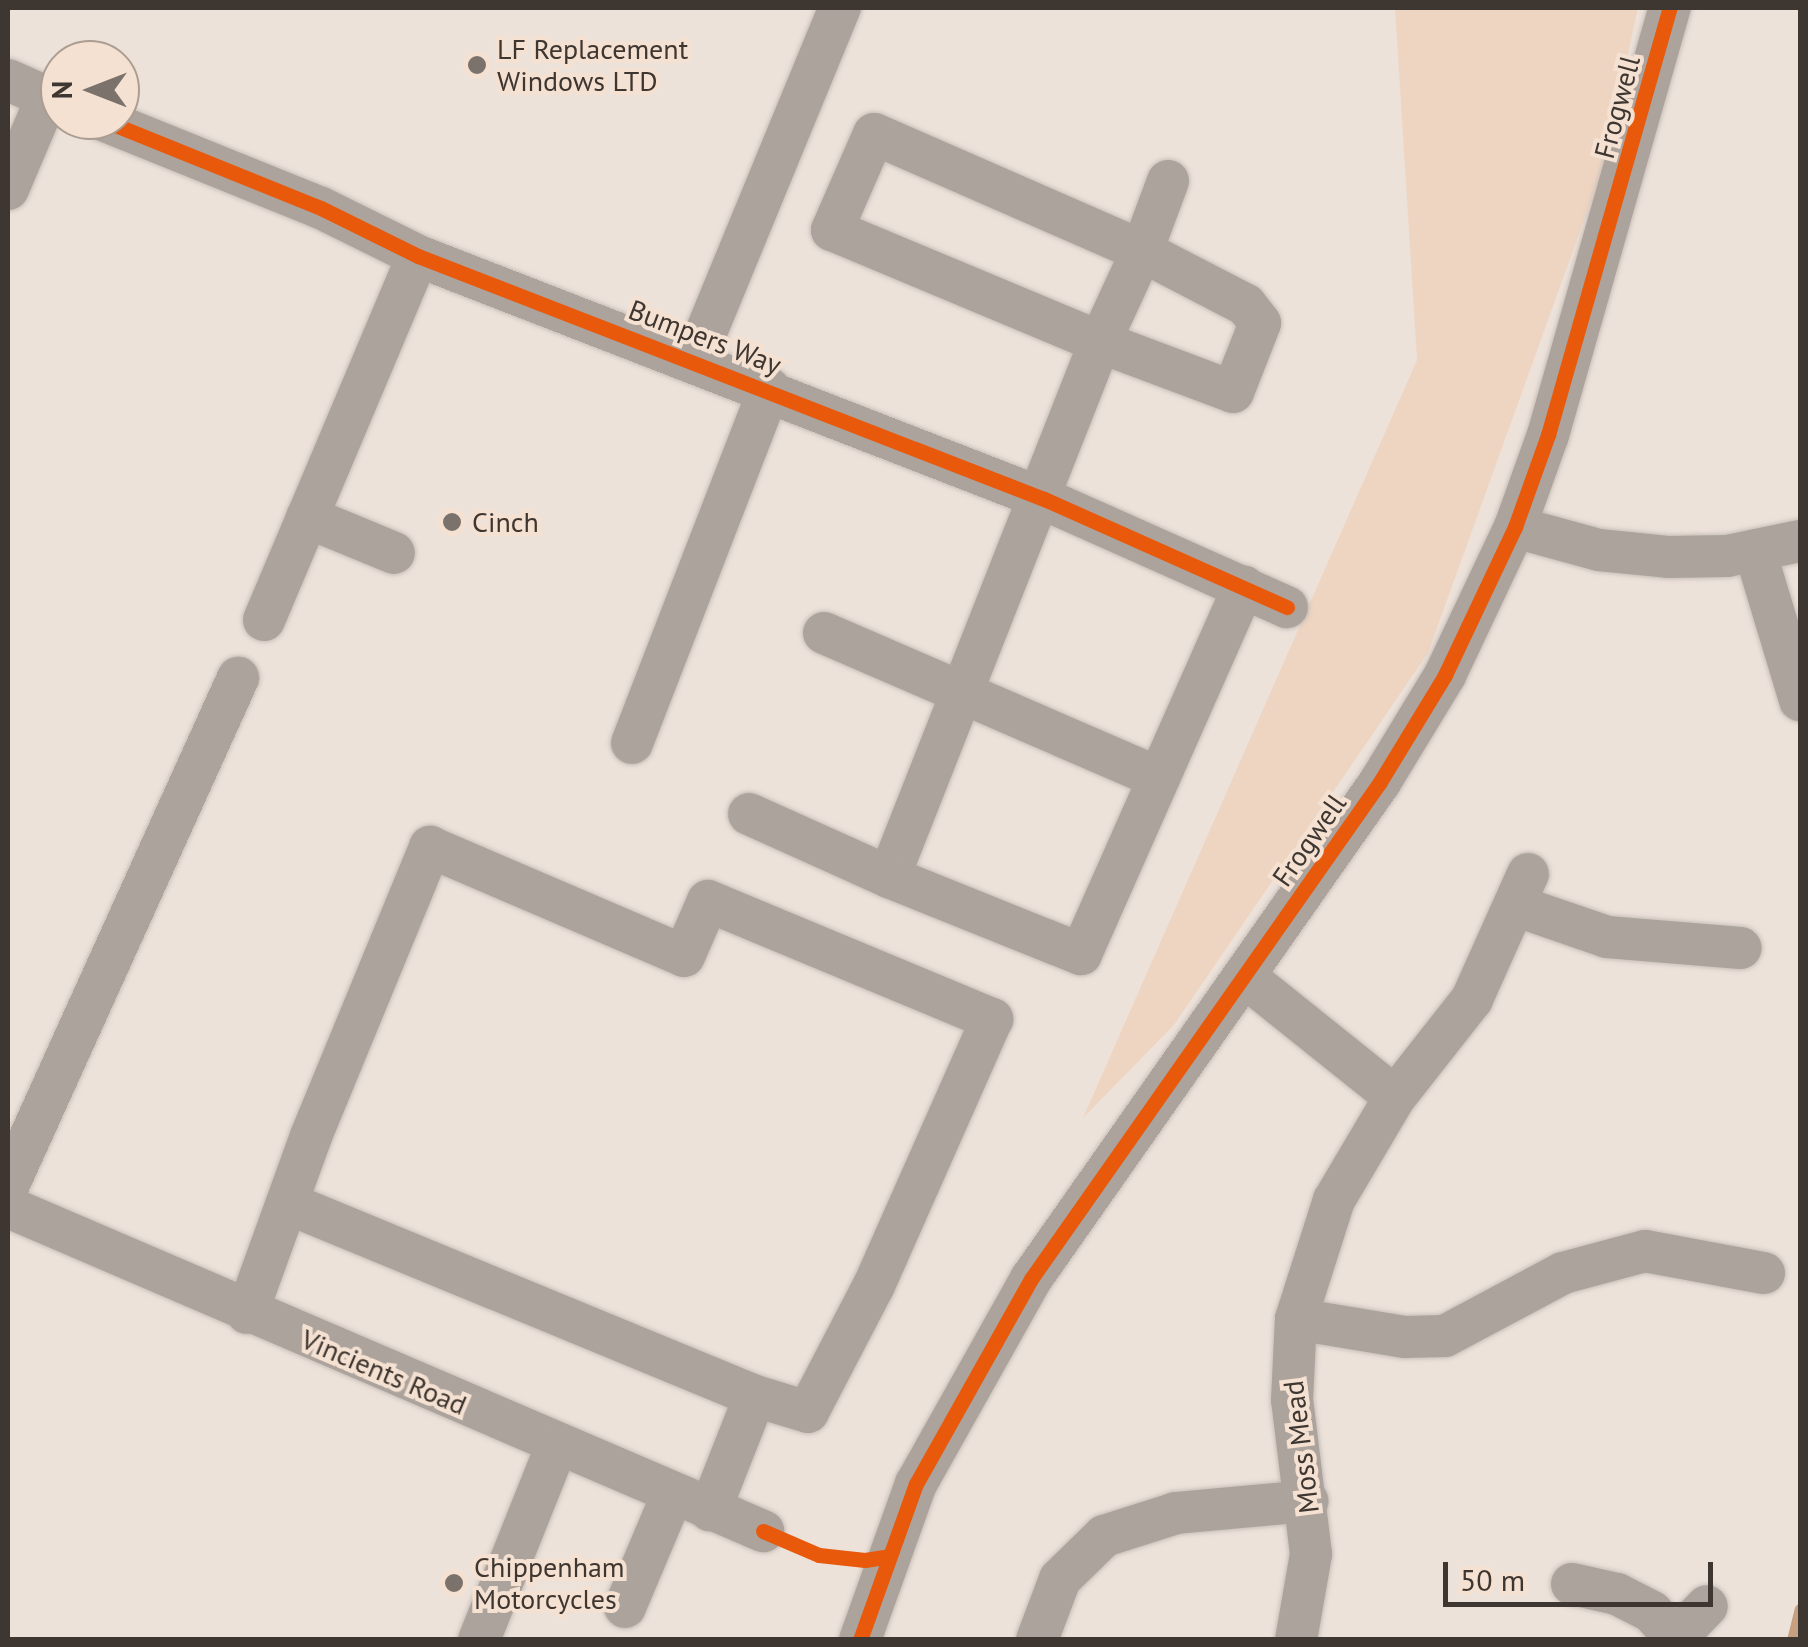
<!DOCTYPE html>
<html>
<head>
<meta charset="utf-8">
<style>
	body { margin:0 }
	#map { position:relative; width:1808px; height:1647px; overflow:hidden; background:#ede2da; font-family:"PT Sans",sans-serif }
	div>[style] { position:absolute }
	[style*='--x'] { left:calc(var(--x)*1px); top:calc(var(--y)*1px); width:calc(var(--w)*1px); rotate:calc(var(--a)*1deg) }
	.green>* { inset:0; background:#eed5c2 }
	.stream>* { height:11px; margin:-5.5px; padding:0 5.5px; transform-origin:5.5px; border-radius:5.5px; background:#c7a082 }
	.roads { filter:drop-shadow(0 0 2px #c8c0ba) drop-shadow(0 0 2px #c8c0ba) }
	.minor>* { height:42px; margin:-21px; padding:0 21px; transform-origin:21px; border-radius:21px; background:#aca39d }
	.cycleway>* { height:15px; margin:-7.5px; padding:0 7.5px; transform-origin:7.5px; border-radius:7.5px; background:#e8590c }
	.dots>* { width:28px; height:28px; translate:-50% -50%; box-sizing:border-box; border:5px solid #f5e1d2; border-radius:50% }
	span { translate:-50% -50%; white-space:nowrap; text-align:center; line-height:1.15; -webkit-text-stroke:8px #f5e1d2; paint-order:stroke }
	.poi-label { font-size:28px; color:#3e3630 }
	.left { translate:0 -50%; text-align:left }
	.street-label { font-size:28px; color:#3e3630 }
	.frame { position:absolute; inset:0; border:10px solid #3e3630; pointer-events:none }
	.north { position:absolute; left:40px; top:40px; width:100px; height:100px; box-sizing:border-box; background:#f5e1d2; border:2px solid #ac9d91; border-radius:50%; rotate:270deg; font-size:28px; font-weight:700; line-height:40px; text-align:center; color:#3e3630 }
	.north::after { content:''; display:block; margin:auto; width:35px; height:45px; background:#7b726c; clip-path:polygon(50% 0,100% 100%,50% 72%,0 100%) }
	.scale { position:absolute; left:1443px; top:1562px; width:270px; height:45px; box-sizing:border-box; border:5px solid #3e3630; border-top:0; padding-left:12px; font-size:30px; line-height:35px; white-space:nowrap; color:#3e3630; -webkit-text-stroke:8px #f5e1d2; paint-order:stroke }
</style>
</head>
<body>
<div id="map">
	<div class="green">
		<i style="clip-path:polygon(1395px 8px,1638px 8px,1605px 162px,1428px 653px,1174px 1025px,1083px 1118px,1417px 360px)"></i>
	</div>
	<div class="stream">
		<i style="--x:1792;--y:1640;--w:32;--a:-76"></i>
	</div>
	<div class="roads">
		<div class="minor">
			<i style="--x:8;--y:80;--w:57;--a:23.9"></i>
			<i style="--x:103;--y:120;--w:235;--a:22"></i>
			<i style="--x:321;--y:208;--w:108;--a:26.3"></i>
			<i style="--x:418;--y:256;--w:672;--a:21.22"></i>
			<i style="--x:1044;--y:499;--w:266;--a:24"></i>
			<i style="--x:1168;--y:181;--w:75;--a:110.4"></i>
			<i style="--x:1142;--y:251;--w:100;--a:114.8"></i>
			<i style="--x:1100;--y:342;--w:142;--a:20.6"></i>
			<i style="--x:1233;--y:392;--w:74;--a:-68.6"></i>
			<i style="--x:1260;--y:323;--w:23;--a:-128"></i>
			<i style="--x:1246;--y:305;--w:117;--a:-152.6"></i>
			<i style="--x:1142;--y:251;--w:292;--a:-156.4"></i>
			<i style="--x:874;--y:134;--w:105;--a:113.6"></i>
			<i style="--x:832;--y:230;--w:290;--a:22.7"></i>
			<i style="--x:1100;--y:342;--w:575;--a:111.52"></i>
			<i style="--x:889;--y:877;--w:207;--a:21.9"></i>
			<i style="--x:1081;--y:954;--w:402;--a:-66.1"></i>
			<i style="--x:8;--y:189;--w:100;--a:-67"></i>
			<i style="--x:695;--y:359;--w:380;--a:-67.6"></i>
			<i style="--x:307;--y:517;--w:94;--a:22.5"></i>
			<i style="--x:1515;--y:527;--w:87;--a:15.3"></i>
			<i style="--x:1599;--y:550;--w:69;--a:5.8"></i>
			<i style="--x:1668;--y:557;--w:59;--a:-1"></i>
			<i style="--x:1727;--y:556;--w:75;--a:-11.6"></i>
			<i style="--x:1755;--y:551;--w:156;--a:73.2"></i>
			<i style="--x:264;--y:620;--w:395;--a:-67.1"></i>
			<i style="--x:824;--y:633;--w:365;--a:23.4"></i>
			<i style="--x:632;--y:743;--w:380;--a:-68.8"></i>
			<i style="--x:749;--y:814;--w:154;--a:24.2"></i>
			<i style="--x:1517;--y:906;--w:95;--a:19"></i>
			<i style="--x:1607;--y:937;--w:134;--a:4.7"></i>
			<i style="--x:1244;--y:976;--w:193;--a:38.7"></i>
			<i style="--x:1395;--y:1097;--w:125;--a:-51.8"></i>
			<i style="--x:1472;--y:999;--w:137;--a:-65.9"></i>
			<i style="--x:8;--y:1186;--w:558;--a:-65.64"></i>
			<i style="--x:287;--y:1203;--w:506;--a:22.41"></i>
			<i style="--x:8;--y:1207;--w:822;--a:23.23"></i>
			<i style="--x:247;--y:1313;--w:188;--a:-70.1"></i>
			<i style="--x:311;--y:1136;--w:313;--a:-67.6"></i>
			<i style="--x:430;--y:847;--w:276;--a:23.2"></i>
			<i style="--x:684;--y:956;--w:60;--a:-66.4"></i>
			<i style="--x:708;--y:901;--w:308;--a:22.6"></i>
			<i style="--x:992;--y:1019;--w:291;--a:113.9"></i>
			<i style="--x:874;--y:1285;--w:143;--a:117.5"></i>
			<i style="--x:808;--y:1412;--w:55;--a:-163.2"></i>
			<i style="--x:755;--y:1396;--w:123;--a:111.5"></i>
			<i style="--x:1296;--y:1319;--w:110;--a:9.4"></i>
			<i style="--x:1405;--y:1337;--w:40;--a:-1.4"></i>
			<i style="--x:1445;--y:1336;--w:134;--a:-28.1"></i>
			<i style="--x:1563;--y:1273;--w:85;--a:-15"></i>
			<i style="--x:1645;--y:1251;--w:121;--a:10.5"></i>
			<i style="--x:1572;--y:1584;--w:46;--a:12.5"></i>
			<i style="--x:1617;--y:1594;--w:39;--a:27"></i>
			<i style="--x:1652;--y:1612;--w:35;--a:49"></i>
			<i style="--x:625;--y:1607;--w:121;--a:-67.1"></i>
			<i style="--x:479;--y:1640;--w:208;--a:-68.2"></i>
			<i style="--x:860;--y:1640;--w:166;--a:-70.3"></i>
			<i style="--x:916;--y:1484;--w:235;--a:-60.7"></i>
			<i style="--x:1031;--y:1279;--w:607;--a:-54.92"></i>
			<i style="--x:1380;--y:782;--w:125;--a:-58.7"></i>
			<i style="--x:1445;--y:675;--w:164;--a:-64.7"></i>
			<i style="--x:1515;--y:527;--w:98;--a:-70.3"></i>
			<i style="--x:1548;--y:435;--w:444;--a:-74.1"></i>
			<i style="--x:1037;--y:1640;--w:65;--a:-69.3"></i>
			<i style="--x:1060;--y:1579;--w:62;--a:-44.3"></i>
			<i style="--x:1104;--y:1536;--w:76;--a:-17.7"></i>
			<i style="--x:1176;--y:1513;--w:132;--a:-5.2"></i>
			<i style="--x:1296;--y:1640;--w:87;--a:-80.1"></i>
			<i style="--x:1311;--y:1554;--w:155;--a:-97"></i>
			<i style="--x:1292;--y:1400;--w:81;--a:-87.2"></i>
			<i style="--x:1296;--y:1319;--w:125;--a:-72.3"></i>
			<i style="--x:1334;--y:1200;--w:120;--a:-59.4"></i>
			<i style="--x:1674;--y:1640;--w:47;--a:-45.9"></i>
		</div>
	</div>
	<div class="cycleway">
		<i style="--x:103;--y:120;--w:235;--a:22"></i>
		<i style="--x:321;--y:208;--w:108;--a:26.3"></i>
		<i style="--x:418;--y:256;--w:672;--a:21.22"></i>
		<i style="--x:1044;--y:499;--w:266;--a:24"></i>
		<i style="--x:763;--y:1531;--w:61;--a:23.2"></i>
		<i style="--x:819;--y:1555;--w:46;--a:6.2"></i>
		<i style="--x:865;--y:1560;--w:24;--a:-9"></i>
		<i style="--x:860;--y:1640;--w:166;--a:-70.3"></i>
		<i style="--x:916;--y:1484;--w:235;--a:-60.7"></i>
		<i style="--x:1031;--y:1279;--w:607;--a:-54.92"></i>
		<i style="--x:1380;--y:782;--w:125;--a:-58.7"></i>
		<i style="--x:1445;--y:675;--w:164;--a:-64.7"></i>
		<i style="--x:1515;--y:527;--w:98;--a:-70.3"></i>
		<i style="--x:1548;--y:435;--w:444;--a:-74.1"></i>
	</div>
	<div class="dots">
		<i style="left:477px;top:65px;background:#7b726c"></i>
		<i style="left:452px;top:522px;background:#7b726c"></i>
		<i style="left:454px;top:1583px;background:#7b726c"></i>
	</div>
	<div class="poi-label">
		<span class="left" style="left:497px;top:65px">LF Replacement<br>Windows LTD</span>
		<span class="left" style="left:472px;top:522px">Cinch</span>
		<span class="left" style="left:474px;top:1583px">Chippenham<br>Motorcycles</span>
	</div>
	<div class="street-label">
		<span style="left:1617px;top:107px;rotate:-75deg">Frogwell</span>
		<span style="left:705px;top:337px;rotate:21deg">Bumpers Way</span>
		<span style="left:1309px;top:840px;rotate:-55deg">Frogwell</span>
		<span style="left:384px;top:1372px;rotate:23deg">Vincients Road</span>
		<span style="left:1301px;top:1447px;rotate:-97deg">Moss Mead</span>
	</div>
	<div class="frame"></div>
	<div class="north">N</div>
	<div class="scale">50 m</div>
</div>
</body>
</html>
